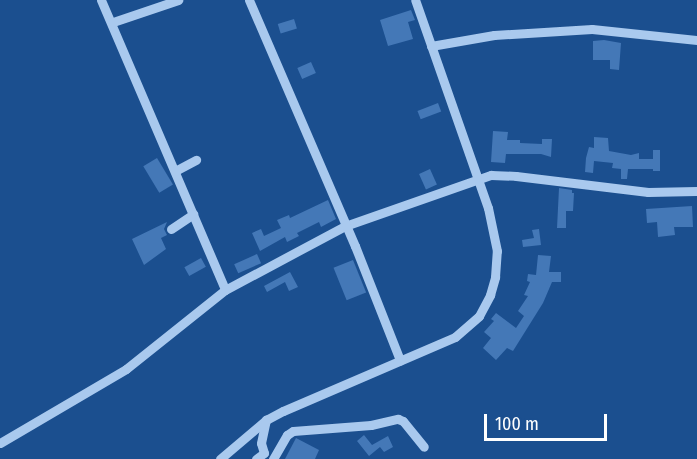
<!DOCTYPE html>
<html>
<head>
<meta charset="utf-8">
<style>
	body { margin:0 }
	#map { position:relative; width:697px; height:459px; overflow:hidden; background:#1b4f8f; font-family:"Fira Sans Condensed",sans-serif }
	div>[style] { position:absolute }
	[style*='--x'] { left:calc(var(--x)*1px); top:calc(var(--y)*1px); width:calc(var(--w)*1px); rotate:calc(var(--a)*1deg) }
	.building>* { inset:0; background:#4478b7; transform-origin:0 0 }
	.minor>* { height:9px; margin:-4.5px; padding:0 4.5px; transform-origin:4.5px; border-radius:4.5px; background:#a9c9ee }
	span { translate:-50% -50%; white-space:nowrap; text-align:center; line-height:1.15; -webkit-text-stroke:5px #1b4f8f; paint-order:stroke }
	.scale { position:absolute; left:484px; top:414px; width:123px; height:27px; box-sizing:border-box; border:3px solid #fff; border-top:0; padding-left:8px; font-size:18px; line-height:21px; white-space:nowrap; color:#fff; -webkit-text-stroke:4px #1b4f8f; paint-order:stroke }
</style>
</head>
<body>
<div id="map">
	<div class="building">
		<i style="clip-path:polygon(411px 10px,415px 20px,408px 22px,413px 39px,388px 46px,380px 20px)"></i>
		<i style="left:294px;top:19px;width:10px;height:17px;rotate:73deg"></i>
		<i style="clip-path:polygon(604px 40px,621px 43px,619px 70px,610px 69px,610px 60px,593px 60px,593px 41px)"></i>
		<i style="left:311px;top:62px;width:12px;height:15px;rotate:66deg"></i>
		<i style="left:438px;top:103px;width:9px;height:22px;rotate:69deg"></i>
		<i style="clip-path:polygon(493px 131px,508px 132px,507px 140px,520px 140px,520px 143px,542px 144px,542px 139px,552px 139px,551px 157px,541px 154px,506px 154px,505px 163px,491px 162px)"></i>
		<i style="clip-path:polygon(594px 137px,608px 138px,609px 151px,631px 155px,639px 153px,639px 159px,653px 159px,653px 150px,660px 150px,660px 171px,653px 171px,653px 169px,628px 169px,627px 179px,621px 179px,621px 169px,612px 168px,613px 163px,594px 161px,593px 173px,585px 172px,586px 158px,589px 147px,594px 148px)"></i>
		<i style="left:157px;top:158px;width:31px;height:16px;rotate:59deg"></i>
		<i style="left:430px;top:169px;width:17px;height:12px;rotate:66deg"></i>
		<i style="clip-path:polygon(559px 188px,572px 190px,572px 193px,574px 193px,573px 211px,566px 211px,566px 228px,557px 228px)"></i>
		<i style="clip-path:polygon(328px 200px,336px 219px,321px 227px,319px 222px,297px 233px,299px 236px,287px 242px,285px 237px,260px 251px,252px 233px,261px 229px,264px 236px,281px 228px,277px 220px,289px 215px,290px 218px)"></i>
		<i style="clip-path:polygon(692px 206px,693px 227px,674px 227px,675px 235px,658px 237px,657px 222px,647px 223px,646px 209px)"></i>
		<i style="clip-path:polygon(167px 222px,164px 229px,167px 235px,161px 238px,166px 249px,144px 265px,132px 239px)"></i>
		<i style="clip-path:polygon(539px 229px,541px 245px,523px 247px,522px 240px,534px 238px,532px 230px)"></i>
		<i style="left:257px;top:254px;width:10px;height:25px;rotate:66deg"></i>
		<i style="clip-path:polygon(538px 255px,551px 256px,549px 272px,561px 272px,561px 282px,552px 282px,543px 303px,513px 351px,507px 348px,496px 360px,483px 348px,491px 338px,484px 332px,494px 321px,491px 319px,496px 313px,516px 328px,524px 316px,518px 311px,528px 296px,524px 295px,530px 282px,527px 281px,528px 274px,536px 275px)"></i>
		<i style="left:201px;top:258px;width:10px;height:19px;rotate:61deg"></i>
		<i style="left:353px;top:260px;width:35px;height:21px;rotate:68deg"></i>
		<i style="clip-path:polygon(290px 272px,298px 287px,289px 291px,285px 282px,267px 292px,264px 286px)"></i>
		<i style="clip-path:polygon(364px 435px,372px 445px,388px 436px,393px 447px,384px 452px,380px 447px,369px 456px,357px 441px)"></i>
		<i style="clip-path:polygon(296px 438px,319px 450px,315px 459px,285px 459px)"></i>
	</div>
	<div class="minor">
		<i style="--x:101;--y:0;--w:315;--a:66.8"></i>
		<i style="--x:225;--y:290;--w:136;--a:-28.1"></i>
		<i style="--x:345;--y:226;--w:155;--a:-19.3"></i>
		<i style="--x:491;--y:175;--w:25;--a:2"></i>
		<i style="--x:516;--y:176;--w:133;--a:6.9"></i>
		<i style="--x:648;--y:192;--w:49;--a:-1.2"></i>
		<i style="--x:249;--y:0;--w:268;--a:66.7"></i>
		<i style="--x:355;--y:246;--w:123;--a:68.5"></i>
		<i style="--x:113;--y:22;--w:69;--a:-18.7"></i>
		<i style="--x:431;--y:46;--w:64;--a:-9.9"></i>
		<i style="--x:494;--y:35;--w:98;--a:-3.5"></i>
		<i style="--x:592;--y:29;--w:106;--a:6"></i>
		<i style="--x:175;--y:171;--w:24;--a:-28"></i>
		<i style="--x:171;--y:229;--w:27;--a:-34"></i>
		<i style="--x:0;--y:443;--w:146;--a:-30.4"></i>
		<i style="--x:126;--y:369;--w:127;--a:-38.6"></i>
		<i style="--x:220;--y:459;--w:60;--a:-40.3"></i>
		<i style="--x:266;--y:420;--w:19;--a:-28"></i>
		<i style="--x:283;--y:411;--w:187;--a:-23.3"></i>
		<i style="--x:455;--y:337;--w:32;--a:-41"></i>
		<i style="--x:479;--y:316;--w:24;--a:-62"></i>
		<i style="--x:490;--y:295;--w:19;--a:-74"></i>
		<i style="--x:495;--y:277;--w:26;--a:-86"></i>
		<i style="--x:497;--y:251;--w:44;--a:-101.8"></i>
		<i style="--x:488;--y:208;--w:220;--a:-109.3"></i>
		<i style="--x:256;--y:459;--w:10;--a:-37"></i>
		<i style="--x:264;--y:453;--w:10;--a:-107"></i>
		<i style="--x:261;--y:443;--w:24;--a:-78"></i>
		<i style="--x:273;--y:459;--w:28;--a:-60"></i>
		<i style="--x:287;--y:435;--w:7;--a:-34"></i>
		<i style="--x:293;--y:431;--w:78;--a:-4.4"></i>
		<i style="--x:371;--y:425;--w:28;--a:-13"></i>
		<i style="--x:398;--y:419;--w:5;--a:22"></i>
		<i style="--x:403;--y:421;--w:33;--a:51"></i>
	</div>
	<div class="scale">100 m</div>
</div>
</body>
</html>
